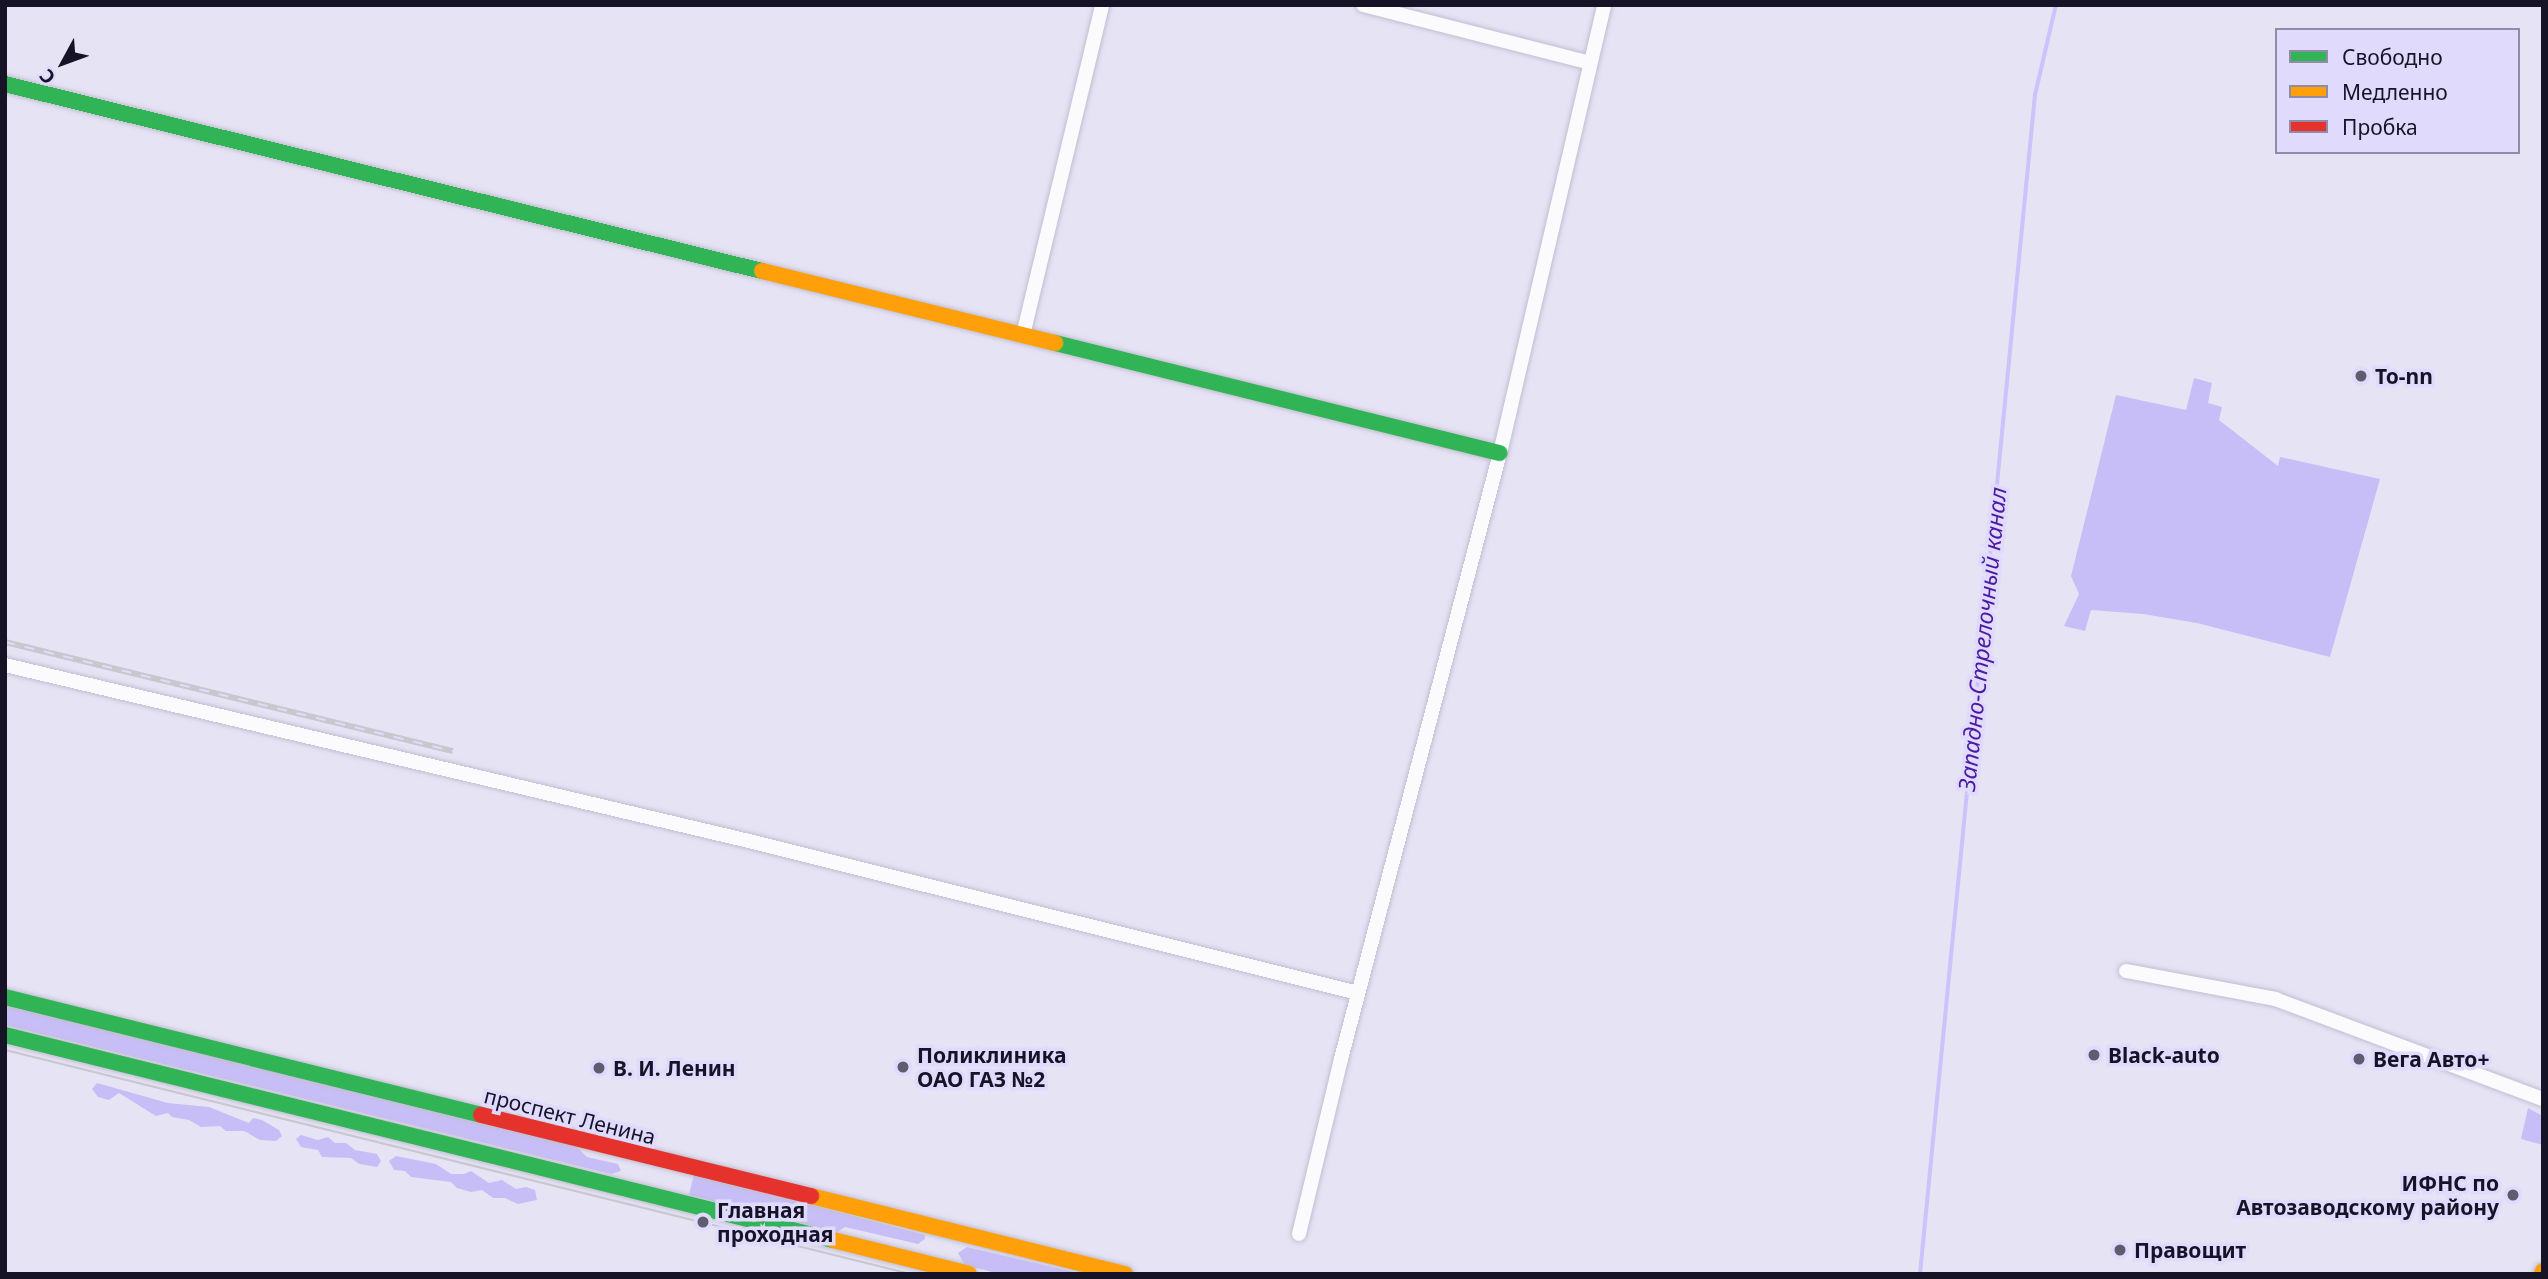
<!DOCTYPE html>
<html>
<head>
<meta charset="utf-8">
<style>
	body { margin:0 }
	#map { position:relative; width:2548px; height:1279px; overflow:hidden; background:#e6e3f5; font-family:"Noto Sans",sans-serif }
	div>[style] { position:absolute }
	[style*='--x'] { left:calc(var(--x)*1px); top:calc(var(--y)*1px); width:calc(var(--w)*1px); rotate:calc(var(--a)*1deg) }
	.green>* { inset:0; background:#c8bef7 }
	.stream>* { height:3.5px; margin:-1.75px; padding:0 1.75px; transform-origin:1.75px; border-radius:1.75px; background:#cbc3f9 }
	.roads { filter:drop-shadow(0 0 2px #c1bed0) drop-shadow(0 0 2px #c1bed0) }
	.street>* { height:14px; margin:-7px; padding:0 7px; transform-origin:7px; border-radius:7px; background:#fbfbfe }
	.fast>* { height:16px; margin:-8px; padding:0 8px; transform-origin:8px; border-radius:8px; background:#30b455 }
	.slow>* { height:16px; margin:-8px; padding:0 8px; transform-origin:8px; border-radius:8px; background:#ff9f0a }
	.jam>* { height:16px; margin:-8px; padding:0 8px; transform-origin:8px; border-radius:8px; background:#e5322d }
	.tram>* { height:2px; margin:-1px; padding:0 1px; transform-origin:1px; border-radius:1px; background:#c8c7cd }
	.rail>* { height:6px; margin-top:-3px; transform-origin:0; background:repeating-linear-gradient(90deg,#e0dbfd 0 10px,#c8c7cd 0 20px); box-sizing:border-box; border-block:2px solid #c8c7cd }
	.dots>* { width:19px; height:19px; translate:-50% -50%; box-sizing:border-box; border:4px solid #e0dbfd; border-radius:50% }
	span { translate:-50% -50%; white-space:nowrap; text-align:center; line-height:1.15; -webkit-text-stroke:7px #e0dbfd; paint-order:stroke }
	.poi-label { font-size:21px; color:#171327; font-weight:700 }
	.left { translate:0 -50%; text-align:left }
	.right { translate:-100% -50%; text-align:right }
	.street-label { font-size:21px; color:#171327 }
	.water-label { font-size:23px; color:#4c19a1; font-style:italic }
	.frame { position:absolute; inset:0; border:7px solid #171327; pointer-events:none }
	.legend { position:absolute; left:2275px; top:28px; width:245px; height:126px; box-sizing:border-box; background:#e0dbfd; border:2px solid #908ba7; margin:0; padding:9px 12px; list-style:none; font-size:21px; color:#171327 }
	.legend li { display:flex; align-items:center; gap:14px; height:35px }
	.legend b { width:35px; border:2px solid #908ba7 }
	.north { position:absolute; left:28px; top:28px; width:70px; height:70px; -webkit-text-stroke:5px #e0dbfd; paint-order:stroke; rotate:229deg; font-size:19px; font-weight:700; line-height:28px; text-align:center; color:#171327 }
	.north::after { content:''; display:block; margin:auto; width:24px; height:32px; background:#171327; clip-path:polygon(50% 0,100% 100%,50% 72%,0 100%) }
</style>
</head>
<body>
<div id="map">
	<div class="green">
		<i style="clip-path:polygon(2194px 378px,2212px 383px,2208px 403px,2222px 407px,2219px 420px,2278px 466px,2280px 457px,2380px 479px,2330px 657px,2197px 623px,2143px 614px,2091px 610px,2085px 631px,2064px 626px,2079px 594px,2071px 576px,2116px 395px,2186px 410px)"></i>
		<i style="clip-path:polygon(5px 1001px,574px 1144px,587px 1157px,618px 1164px,621px 1171px,611px 1174px,5px 1025px)"></i>
		<i style="clip-path:polygon(97px 1083px,168px 1103px,209px 1107px,249px 1123px,253px 1118px,262px 1120px,279px 1130px,282px 1136px,276px 1141px,260px 1140px,244px 1131px,226px 1131px,220px 1126px,201px 1127px,189px 1120px,172px 1117px,168px 1113px,156px 1116px,119px 1093px,109px 1100px,98px 1097px,92px 1089px)"></i>
		<i style="clip-path:polygon(2528px 1108px,2543px 1116px,2543px 1145px,2521px 1139px)"></i>
		<i style="clip-path:polygon(301px 1135px,318px 1140px,328px 1137px,335px 1143px,346px 1143px,355px 1150px,377px 1154px,381px 1161px,377px 1167px,359px 1164px,351px 1158px,322px 1157px,318px 1150px,301px 1147px,296px 1139px)"></i>
		<i style="clip-path:polygon(396px 1156px,436px 1164px,451px 1174px,464px 1174px,471px 1171px,489px 1183px,502px 1180px,516px 1189px,526px 1187px,535px 1190px,537px 1200px,518px 1204px,505px 1198px,493px 1198px,482px 1190px,471px 1192px,457px 1188px,451px 1182px,411px 1177px,405px 1171px,394px 1170px,389px 1161px)"></i>
		<i style="clip-path:polygon(694px 1174px,925px 1235px,925px 1239px,918px 1244px,845px 1227px,837px 1232px,689px 1195px)"></i>
		<i style="clip-path:polygon(967px 1247px,1082px 1274px,1000px 1274px,965px 1265px,958px 1253px)"></i>
	</div>
	<div class="stream">
		<i style="--x:1920;--y:1274;--w:1185;--a:-84.43"></i>
		<i style="--x:2035;--y:95;--w:92;--a:-76.9"></i>
	</div>
	<div class="roads">
		<div class="street">
			<i style="--x:1363;--y:5;--w:234;--a:14.3"></i>
			<i style="--x:1023;--y:335;--w:339;--a:-76.5"></i>
			<i style="--x:5;--y:665;--w:760;--a:13.31"></i>
			<i style="--x:745;--y:840;--w:632;--a:14.01"></i>
			<i style="--x:2126;--y:971;--w:152;--a:10.6"></i>
			<i style="--x:2275;--y:999;--w:286;--a:20.5"></i>
			<i style="--x:1299;--y:1234;--w:180;--a:-76.5"></i>
			<i style="--x:1341;--y:1059;--w:627;--a:-75.3"></i>
			<i style="--x:1500;--y:453;--w:460;--a:-76.9"></i>
		</div>
		<div class="fast">
			<i style="--x:5;--y:84;--w:780;--a:13.88"></i>
			<i style="--x:1055;--y:343;--w:458;--a:13.9"></i>
			<i style="--x:5;--y:997;--w:490;--a:13.9"></i>
			<i style="--x:5;--y:1035;--w:853;--a:13.91"></i>
		</div>
		<div class="slow">
			<i style="--x:762;--y:271;--w:302;--a:13.8"></i>
			<i style="--x:811;--y:1196;--w:324;--a:14"></i>
			<i style="--x:833;--y:1240;--w:140;--a:14"></i>
			<i style="--x:2542;--y:1274;--w:3;--a:-72"></i>
		</div>
		<div class="jam">
			<i style="--x:481;--y:1115;--w:340;--a:13.8"></i>
		</div>
	</div>
	<div class="tram">
		<i style="--x:5;--y:1050;--w:933;--a:13.89"></i>
	</div>
	<div class="rail">
		<i style="--x:5;--y:642;--w:461;--a:13.7"></i>
	</div>
	<div class="dots">
		<i style="left:2361px;top:376px;background:#5f5c6f"></i>
		<i style="left:2094px;top:1055px;background:#5f5c6f"></i>
		<i style="left:2359px;top:1059px;background:#5f5c6f"></i>
		<i style="left:903px;top:1067px;background:#5f5c6f"></i>
		<i style="left:599px;top:1068px;background:#5f5c6f"></i>
		<i style="left:2513px;top:1195px;background:#5f5c6f"></i>
		<i style="left:703px;top:1222px;background:#5f5c6f"></i>
		<i style="left:2120px;top:1250px;background:#5f5c6f"></i>
	</div>
	<div class="poi-label">
		<span class="left" style="left:2375px;top:376px">To-nn</span>
		<span class="left" style="left:917px;top:1067px">Поликлиника<br>ОАО ГАЗ №2</span>
		<span class="left" style="left:2108px;top:1055px">Black-auto</span>
		<span class="left" style="left:2373px;top:1059px">Вега Авто+</span>
		<span class="left" style="left:613px;top:1068px">В. И. Ленин</span>
		<span class="right" style="left:2499px;top:1195px">ИФНС по<br>Автозаводскому району</span>
		<span class="left" style="left:717px;top:1222px">Главная<br>проходная</span>
		<span class="left" style="left:2134px;top:1250px">Правощит</span>
	</div>
	<div class="street-label">
		<span style="left:570px;top:1116px;rotate:14deg">проспект Ленина</span>
	</div>
	<div class="water-label">
		<span style="left:1982px;top:639px;rotate:-84deg">Западно-Стрелочный канал</span>
	</div>
	<div class="frame"></div>
	<ul class="legend">
	<li><b style="height:9px;background:#30b455"></b>Свободно</li>
	<li><b style="height:9px;background:#ff9f0a"></b>Медленно</li>
	<li><b style="height:9px;background:#e5322d"></b>Пробка</li>
	</ul>
	<div class="north">С</div>
</div>
</body>
</html>
